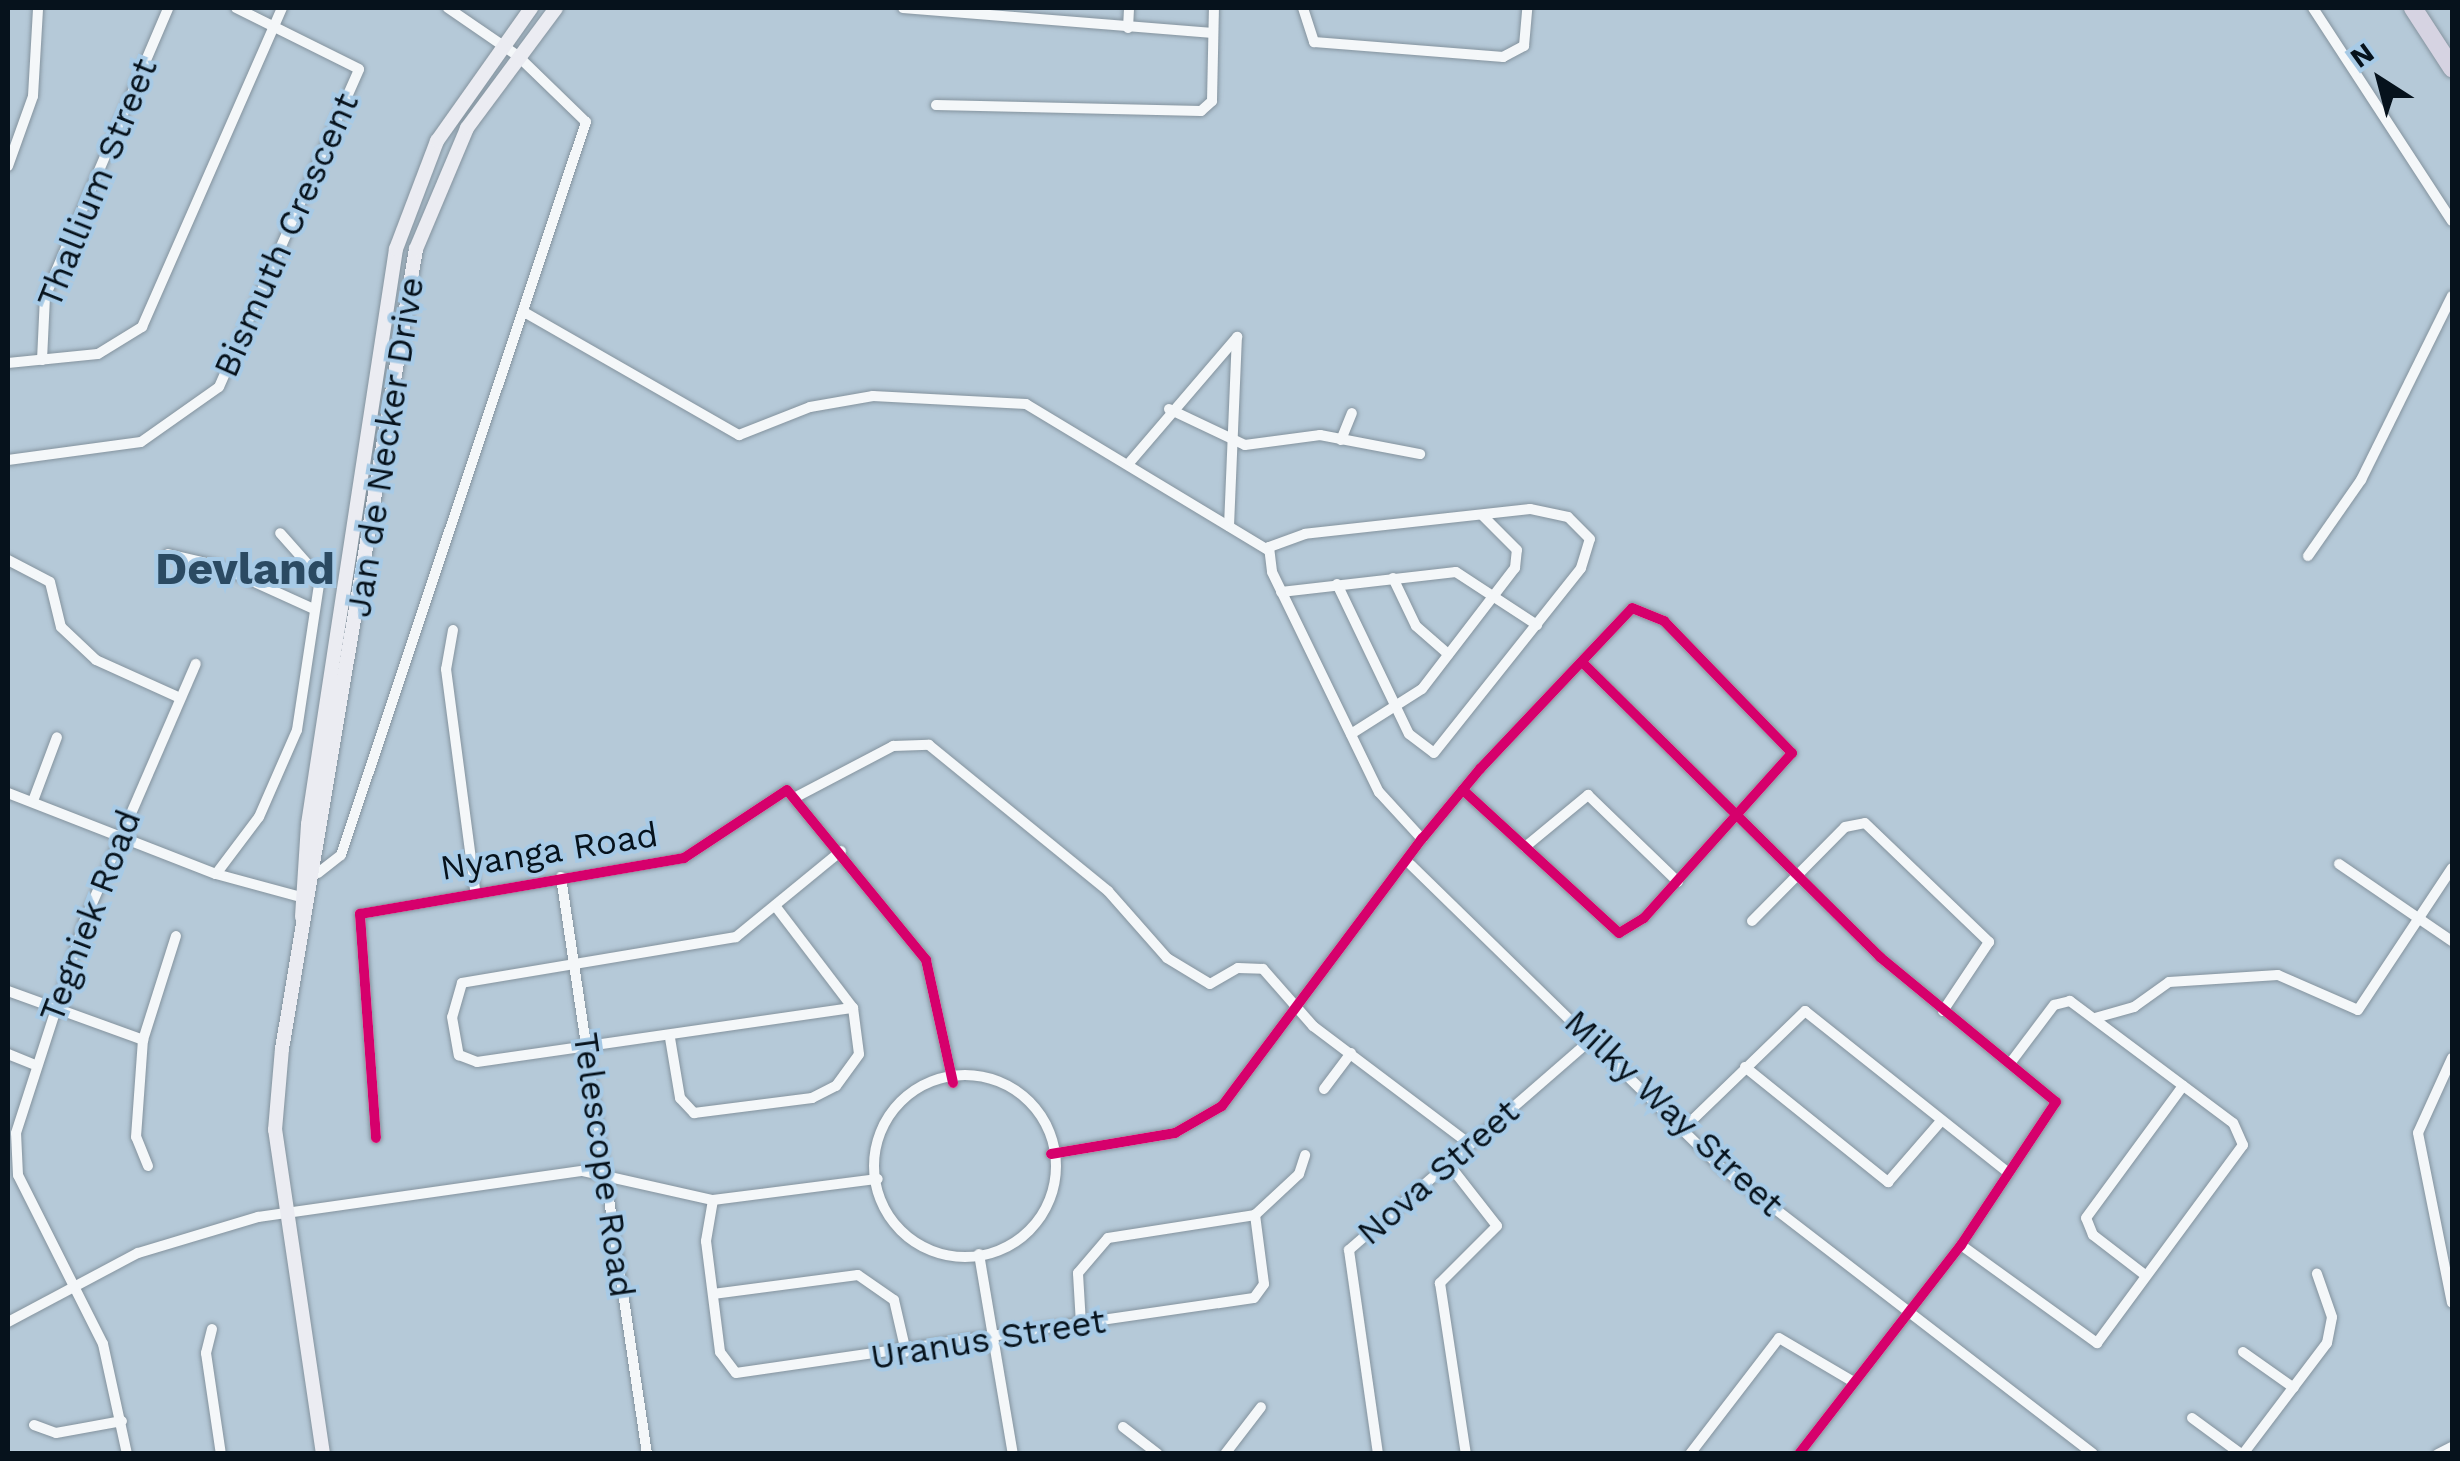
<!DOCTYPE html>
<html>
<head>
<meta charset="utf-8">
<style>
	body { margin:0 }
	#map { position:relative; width:2460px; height:1461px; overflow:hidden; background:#b5c9d8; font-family:"Work Sans",sans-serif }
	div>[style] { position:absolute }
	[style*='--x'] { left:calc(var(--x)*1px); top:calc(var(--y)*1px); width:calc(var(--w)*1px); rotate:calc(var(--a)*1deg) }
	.roads { filter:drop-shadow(0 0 2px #84939e) drop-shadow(0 0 2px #84939e) }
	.street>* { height:10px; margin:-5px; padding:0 5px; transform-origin:5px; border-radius:5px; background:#f4f7f9 }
	.street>.ring { margin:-5px; padding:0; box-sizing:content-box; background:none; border:10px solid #f4f7f9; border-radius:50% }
	.secondary>* { height:14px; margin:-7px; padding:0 7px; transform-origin:7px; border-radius:7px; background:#ebecf2 }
	.highway>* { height:18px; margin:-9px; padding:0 9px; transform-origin:9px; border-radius:9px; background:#d6d3e2 }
	.cycleway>* { height:10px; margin:-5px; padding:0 5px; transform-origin:5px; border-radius:5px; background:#d6006c }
	span { translate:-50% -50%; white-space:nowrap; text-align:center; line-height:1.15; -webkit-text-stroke:8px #a7cae6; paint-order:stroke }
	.street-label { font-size:35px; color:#06121c }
	.district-label { font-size:45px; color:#2b4a62; font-weight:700 }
	.frame { position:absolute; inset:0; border:10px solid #06121c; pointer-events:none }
	.north { position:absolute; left:2330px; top:30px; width:100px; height:100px; -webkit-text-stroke:8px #a7cae6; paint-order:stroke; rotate:324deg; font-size:28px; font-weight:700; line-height:40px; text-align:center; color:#06121c }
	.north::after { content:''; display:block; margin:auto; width:35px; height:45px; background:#06121c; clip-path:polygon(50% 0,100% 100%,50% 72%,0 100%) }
</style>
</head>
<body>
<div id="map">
	<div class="roads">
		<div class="street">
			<i style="--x:903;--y:8;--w:311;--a:4.6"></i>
			<i style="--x:1303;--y:8;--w:36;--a:72"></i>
			<i style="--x:1314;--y:42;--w:190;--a:4.5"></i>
			<i style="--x:1503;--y:57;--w:24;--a:-28"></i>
			<i style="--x:1524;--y:46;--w:38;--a:-85"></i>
			<i style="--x:2313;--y:8;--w:254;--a:56.9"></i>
			<i style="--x:1128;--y:28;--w:20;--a:-87"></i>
			<i style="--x:936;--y:105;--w:265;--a:1.3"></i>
			<i style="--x:1201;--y:111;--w:15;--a:-42"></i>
			<i style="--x:1212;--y:101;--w:93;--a:-88.8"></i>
			<i style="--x:8;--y:166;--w:74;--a:-70.3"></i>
			<i style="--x:33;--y:96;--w:88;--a:-86.7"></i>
			<i style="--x:524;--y:312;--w:248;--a:29.8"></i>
			<i style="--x:739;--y:435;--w:76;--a:-21.5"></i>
			<i style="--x:810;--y:407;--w:64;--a:-9.9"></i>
			<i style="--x:873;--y:396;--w:153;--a:3"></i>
			<i style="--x:1026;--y:404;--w:283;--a:31.1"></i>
			<i style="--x:42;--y:360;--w:63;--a:-87.3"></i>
			<i style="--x:45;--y:297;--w:314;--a:-66.9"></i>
			<i style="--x:8;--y:363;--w:90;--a:-5.7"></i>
			<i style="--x:98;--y:354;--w:52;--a:-31.5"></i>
			<i style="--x:142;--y:327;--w:348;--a:-66.3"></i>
			<i style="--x:1169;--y:409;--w:84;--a:25.3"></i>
			<i style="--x:1245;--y:445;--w:76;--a:-7.6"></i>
			<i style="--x:1320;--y:435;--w:102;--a:10.8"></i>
			<i style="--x:1341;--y:440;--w:29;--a:-68"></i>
			<i style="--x:8;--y:460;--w:134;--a:-7.7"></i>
			<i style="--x:141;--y:442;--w:95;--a:-35.2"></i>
			<i style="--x:219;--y:387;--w:347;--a:-66.2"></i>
			<i style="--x:359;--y:69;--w:137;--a:-153.6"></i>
			<i style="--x:1130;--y:462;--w:165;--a:-49.4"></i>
			<i style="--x:1229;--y:526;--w:189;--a:-87.6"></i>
			<i style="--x:168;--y:554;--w:52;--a:13.2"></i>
			<i style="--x:219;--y:566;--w:104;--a:24.4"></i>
			<i style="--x:2308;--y:556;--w:93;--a:-55.1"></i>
			<i style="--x:2361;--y:480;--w:205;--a:-63.7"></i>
			<i style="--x:8;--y:560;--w:47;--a:27.6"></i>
			<i style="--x:50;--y:582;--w:46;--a:76.3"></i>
			<i style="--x:61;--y:627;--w:48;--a:43.3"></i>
			<i style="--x:96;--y:660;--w:92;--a:24.3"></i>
			<i style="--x:1393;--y:578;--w:53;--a:64.4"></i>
			<i style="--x:1416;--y:626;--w:43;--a:41.2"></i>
			<i style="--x:1337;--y:584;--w:166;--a:64.4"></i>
			<i style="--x:1409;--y:734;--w:31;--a:37"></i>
			<i style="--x:1434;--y:753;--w:236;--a:-51.5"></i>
			<i style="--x:1581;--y:568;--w:30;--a:-73"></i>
			<i style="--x:1590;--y:539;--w:31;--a:-135"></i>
			<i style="--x:1568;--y:517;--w:39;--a:-168"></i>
			<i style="--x:1530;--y:509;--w:226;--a:173.7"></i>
			<i style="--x:1305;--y:534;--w:38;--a:160"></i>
			<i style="--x:1269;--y:547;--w:25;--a:83"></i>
			<i style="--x:1272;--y:572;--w:245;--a:64.1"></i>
			<i style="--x:1379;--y:792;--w:64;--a:47.5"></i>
			<i style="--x:1281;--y:592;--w:176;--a:-6.5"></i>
			<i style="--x:1456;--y:572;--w:97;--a:33.2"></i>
			<i style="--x:453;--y:630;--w:40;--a:100"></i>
			<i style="--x:446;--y:669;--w:223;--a:82.5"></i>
			<i style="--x:1583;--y:663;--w:418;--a:44.7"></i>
			<i style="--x:1880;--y:957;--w:228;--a:39.5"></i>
			<i style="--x:2056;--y:1102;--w:172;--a:123.6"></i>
			<i style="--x:1961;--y:1245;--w:264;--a:127.8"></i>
			<i style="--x:1351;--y:734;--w:84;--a:-32.4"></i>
			<i style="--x:1422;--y:689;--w:153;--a:-52.5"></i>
			<i style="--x:1515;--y:568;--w:18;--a:-84"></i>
			<i style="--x:1517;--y:550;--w:48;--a:-135"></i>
			<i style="--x:8;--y:793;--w:223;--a:21.3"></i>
			<i style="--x:216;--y:874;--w:95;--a:15.2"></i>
			<i style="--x:796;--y:797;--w:110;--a:-27.7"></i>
			<i style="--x:893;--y:746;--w:36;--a:-2"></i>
			<i style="--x:929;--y:745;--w:231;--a:39.2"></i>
			<i style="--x:1108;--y:891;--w:89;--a:48.6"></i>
			<i style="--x:1167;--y:958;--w:50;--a:31.2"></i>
			<i style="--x:1210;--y:984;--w:32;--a:-30"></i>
			<i style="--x:1238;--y:968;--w:25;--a:2"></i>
			<i style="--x:1263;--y:969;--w:76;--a:48.7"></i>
			<i style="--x:1313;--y:1026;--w:194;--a:37"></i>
			<i style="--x:33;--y:801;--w:68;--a:-69.4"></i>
			<i style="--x:1525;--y:847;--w:82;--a:-39.5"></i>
			<i style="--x:1588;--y:795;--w:125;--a:44"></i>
			<i style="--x:841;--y:851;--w:136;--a:140.7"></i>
			<i style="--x:736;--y:937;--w:278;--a:170.5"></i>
			<i style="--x:462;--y:983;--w:35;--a:106"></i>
			<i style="--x:452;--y:1017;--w:39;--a:80"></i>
			<i style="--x:459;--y:1055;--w:19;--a:21"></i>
			<i style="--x:477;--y:1062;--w:380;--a:-8.2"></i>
			<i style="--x:2339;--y:864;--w:137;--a:34.3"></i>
			<i style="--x:1411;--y:865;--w:434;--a:44.3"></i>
			<i style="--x:1722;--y:1168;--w:468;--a:37.6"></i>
			<i style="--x:318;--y:873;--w:29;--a:-38"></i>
			<i style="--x:341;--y:855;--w:773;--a:-71.52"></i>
			<i style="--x:586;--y:122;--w:95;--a:-135.9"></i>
			<i style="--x:518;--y:56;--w:85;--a:-145.6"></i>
			<i style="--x:216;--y:874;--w:71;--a:-53"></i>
			<i style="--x:259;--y:817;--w:95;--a:-66.4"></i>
			<i style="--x:297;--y:730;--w:154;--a:-81.4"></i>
			<i style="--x:320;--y:578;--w:60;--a:-131.6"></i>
			<i style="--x:561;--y:877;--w:583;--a:81.52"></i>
			<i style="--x:1752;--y:921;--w:132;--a:-45.3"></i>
			<i style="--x:1845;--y:827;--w:20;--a:-11"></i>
			<i style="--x:1865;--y:823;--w:172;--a:43.8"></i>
			<i style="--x:1989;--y:942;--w:83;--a:123.7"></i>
			<i style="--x:8;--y:991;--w:144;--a:19.9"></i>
			<i style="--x:2095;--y:1018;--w:41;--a:-15.8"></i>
			<i style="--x:2134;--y:1007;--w:43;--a:-35.5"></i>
			<i style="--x:2169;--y:982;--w:109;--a:-3.7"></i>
			<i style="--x:2278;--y:975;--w:87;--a:23.6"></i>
			<i style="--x:2358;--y:1010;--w:170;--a:-56.5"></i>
			<i style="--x:670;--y:1038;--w:61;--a:80.5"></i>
			<i style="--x:680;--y:1098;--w:21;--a:47"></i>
			<i style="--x:694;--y:1113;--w:119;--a:-7.2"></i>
			<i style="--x:812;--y:1098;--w:27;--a:-27"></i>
			<i style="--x:836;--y:1086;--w:39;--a:-54"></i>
			<i style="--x:859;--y:1054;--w:46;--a:-97.4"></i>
			<i style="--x:853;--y:1008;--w:127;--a:-127.3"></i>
			<i style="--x:8;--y:1054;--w:27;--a:22"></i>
			<i style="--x:2452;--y:1058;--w:82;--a:114.4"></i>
			<i style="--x:2418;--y:1133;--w:173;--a:78.7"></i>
			<i style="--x:1745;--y:1067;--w:184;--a:38.8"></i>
			<i style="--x:1888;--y:1182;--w:81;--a:-49"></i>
			<i class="ring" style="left:874px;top:1075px;width:172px;height:172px"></i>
			<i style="--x:1324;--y:1089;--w:45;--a:-53.1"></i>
			<i style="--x:1683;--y:1129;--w:170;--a:-44"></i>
			<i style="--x:1805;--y:1011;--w:260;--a:38.5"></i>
			<i style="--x:376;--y:1138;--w:225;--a:-94.1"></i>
			<i style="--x:360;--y:914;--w:329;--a:-9.8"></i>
			<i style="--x:684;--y:858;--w:123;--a:-33.4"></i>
			<i style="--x:787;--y:790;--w:220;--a:50.7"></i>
			<i style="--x:926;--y:960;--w:126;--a:77.6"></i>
			<i style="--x:1051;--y:1154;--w:126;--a:-9.6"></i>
			<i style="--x:1175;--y:1133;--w:54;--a:-29.9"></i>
			<i style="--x:1222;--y:1106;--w:334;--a:-53.2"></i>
			<i style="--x:1422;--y:839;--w:91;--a:-50.4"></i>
			<i style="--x:1480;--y:769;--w:221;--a:-46.6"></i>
			<i style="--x:1632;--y:608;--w:35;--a:22"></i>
			<i style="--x:1664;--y:621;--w:184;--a:45.9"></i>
			<i style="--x:1792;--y:753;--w:222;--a:131.9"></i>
			<i style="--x:1644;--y:918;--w:29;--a:149"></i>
			<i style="--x:1619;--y:933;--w:212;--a:-137.5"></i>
			<i style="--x:1447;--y:1162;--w:81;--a:52"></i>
			<i style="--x:1497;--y:1226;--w:81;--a:135"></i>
			<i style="--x:1440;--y:1283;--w:173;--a:81.4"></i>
			<i style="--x:148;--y:1166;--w:31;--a:-112"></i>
			<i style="--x:136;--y:1137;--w:97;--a:-85.9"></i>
			<i style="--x:143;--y:1040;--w:109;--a:-72.4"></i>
			<i style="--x:713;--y:1200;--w:42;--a:99.7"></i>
			<i style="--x:706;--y:1241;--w:112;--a:82.8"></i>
			<i style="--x:720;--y:1352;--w:26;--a:53"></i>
			<i style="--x:736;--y:1373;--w:523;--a:-8.24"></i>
			<i style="--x:1254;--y:1298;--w:17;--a:-54"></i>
			<i style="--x:1264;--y:1284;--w:70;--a:-97.4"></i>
			<i style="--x:1255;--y:1215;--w:60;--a:-43"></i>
			<i style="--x:1299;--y:1174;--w:20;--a:-72"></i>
			<i style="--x:1961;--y:1245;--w:168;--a:35.8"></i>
			<i style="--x:2097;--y:1343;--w:246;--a:-53.6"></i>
			<i style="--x:2243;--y:1145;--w:24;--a:-114"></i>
			<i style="--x:2233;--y:1123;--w:204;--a:-143.2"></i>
			<i style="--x:2070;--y:1001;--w:16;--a:166"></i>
			<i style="--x:2054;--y:1005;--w:71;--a:127"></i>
			<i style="--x:979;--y:1254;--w:203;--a:80.4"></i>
			<i style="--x:2145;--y:1275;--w:66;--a:-142.4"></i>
			<i style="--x:2093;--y:1235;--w:18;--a:-112"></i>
			<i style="--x:2086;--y:1218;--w:164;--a:-53.7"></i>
			<i style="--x:713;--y:1294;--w:146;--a:-7.5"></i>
			<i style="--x:858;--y:1275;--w:44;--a:34.8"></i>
			<i style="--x:894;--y:1300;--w:53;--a:77"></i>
			<i style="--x:8;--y:1322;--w:147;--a:-28"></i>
			<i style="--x:138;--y:1253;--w:125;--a:-16.7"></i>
			<i style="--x:258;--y:1217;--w:328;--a:-8.1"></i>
			<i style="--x:583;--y:1171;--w:133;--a:12.6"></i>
			<i style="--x:713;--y:1200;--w:166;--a:-7.3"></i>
			<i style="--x:1081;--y:1324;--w:51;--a:-93.4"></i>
			<i style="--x:1078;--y:1273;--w:46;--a:-49.4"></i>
			<i style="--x:1108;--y:1238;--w:149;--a:-8.9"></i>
			<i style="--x:212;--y:1329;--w:25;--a:104"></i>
			<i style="--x:206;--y:1353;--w:102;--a:81.6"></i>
			<i style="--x:2243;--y:1352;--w:62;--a:35.2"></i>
			<i style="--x:2192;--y:1418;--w:61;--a:36.3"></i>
			<i style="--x:34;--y:1425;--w:23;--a:20"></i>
			<i style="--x:56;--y:1433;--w:67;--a:-10.3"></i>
			<i style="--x:1123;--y:1427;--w:44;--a:37.6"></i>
			<i style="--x:127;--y:1454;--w:113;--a:-102.3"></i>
			<i style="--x:103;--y:1344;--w:189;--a:-116.7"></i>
			<i style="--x:18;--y:1175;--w:42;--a:-92.7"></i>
			<i style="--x:16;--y:1133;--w:224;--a:-72.1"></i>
			<i style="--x:85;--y:920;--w:279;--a:-66.6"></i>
			<i style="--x:1225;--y:1454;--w:59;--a:-52.5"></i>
			<i style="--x:1378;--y:1454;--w:206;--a:-98.1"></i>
			<i style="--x:1349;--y:1250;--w:322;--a:-41"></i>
			<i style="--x:1690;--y:1454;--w:146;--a:-52.5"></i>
			<i style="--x:1779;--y:1338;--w:85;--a:30.5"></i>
			<i style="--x:2243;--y:1454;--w:139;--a:-52.9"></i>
			<i style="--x:2327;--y:1343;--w:26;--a:-79"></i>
			<i style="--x:2332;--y:1317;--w:46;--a:-109.2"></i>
			<i style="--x:2438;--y:1454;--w:16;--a:-27"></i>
		</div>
		<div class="secondary">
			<i style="--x:302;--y:917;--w:93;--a:-86.3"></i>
			<i style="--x:308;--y:824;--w:582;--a:-81.3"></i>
			<i style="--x:396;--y:249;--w:116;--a:-69.2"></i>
			<i style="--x:437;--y:141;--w:163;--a:-54.7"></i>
			<i style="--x:323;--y:1454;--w:328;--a:-98.4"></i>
			<i style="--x:275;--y:1130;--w:81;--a:-85.1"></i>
			<i style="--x:282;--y:1049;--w:811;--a:-80.49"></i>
			<i style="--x:416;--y:249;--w:131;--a:-67.1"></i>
			<i style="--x:467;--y:128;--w:149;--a:-53.4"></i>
		</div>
		<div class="highway">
			<i style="--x:2413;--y:8;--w:72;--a:57"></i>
		</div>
	</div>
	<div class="cycleway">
		<i style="--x:1583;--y:663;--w:418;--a:44.7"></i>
		<i style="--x:1880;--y:957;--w:228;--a:39.5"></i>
		<i style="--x:2056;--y:1102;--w:172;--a:123.6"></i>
		<i style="--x:1961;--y:1245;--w:264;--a:127.8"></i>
		<i style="--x:376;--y:1138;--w:225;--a:-94.1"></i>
		<i style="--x:360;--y:914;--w:329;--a:-9.8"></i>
		<i style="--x:684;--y:858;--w:123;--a:-33.4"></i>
		<i style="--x:787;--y:790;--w:220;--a:50.7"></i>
		<i style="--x:926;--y:960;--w:126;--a:77.6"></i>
		<i style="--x:1051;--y:1154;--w:126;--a:-9.6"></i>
		<i style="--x:1175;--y:1133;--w:54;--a:-29.9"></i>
		<i style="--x:1222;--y:1106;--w:334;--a:-53.2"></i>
		<i style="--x:1422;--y:839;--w:91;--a:-50.4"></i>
		<i style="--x:1480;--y:769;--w:221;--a:-46.6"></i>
		<i style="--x:1632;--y:608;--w:35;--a:22"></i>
		<i style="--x:1664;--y:621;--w:184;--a:45.9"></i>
		<i style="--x:1792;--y:753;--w:222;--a:131.9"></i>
		<i style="--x:1644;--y:918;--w:29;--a:149"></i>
		<i style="--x:1619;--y:933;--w:212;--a:-137.5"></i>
	</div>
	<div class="street-label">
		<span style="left:97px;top:183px;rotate:-68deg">Thallium Street</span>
		<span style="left:286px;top:235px;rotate:-66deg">Bismuth Crescent</span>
		<span style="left:385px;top:447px;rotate:-81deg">Jan de Necker Drive</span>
		<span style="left:549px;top:851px;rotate:-9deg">Nyanga Road</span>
		<span style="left:90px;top:916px;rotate:-69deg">Tegniek Road</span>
		<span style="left:1674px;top:1113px;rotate:43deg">Milky Way Street</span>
		<span style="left:604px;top:1165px;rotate:82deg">Telescope Road</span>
		<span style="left:1438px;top:1172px;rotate:-41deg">Nova Street</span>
		<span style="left:988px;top:1339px;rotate:-9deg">Uranus Street</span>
	</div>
	<div class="district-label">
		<span style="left:245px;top:569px">Devland</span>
	</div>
	<div class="frame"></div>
	<div class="north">N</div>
</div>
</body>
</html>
